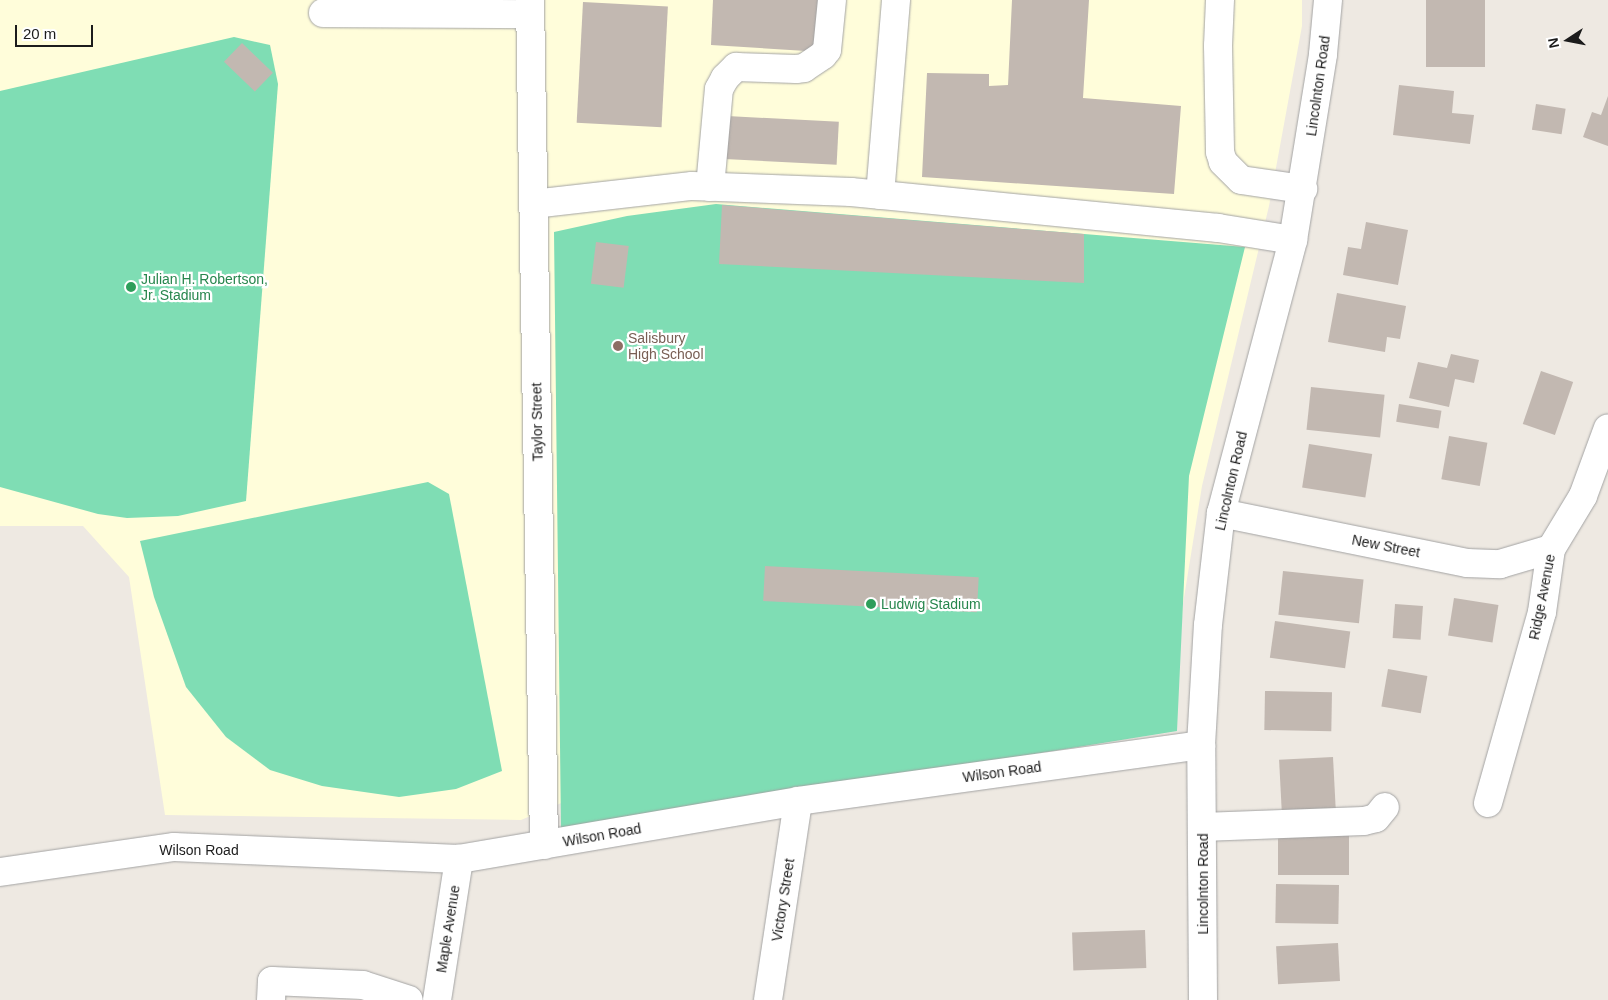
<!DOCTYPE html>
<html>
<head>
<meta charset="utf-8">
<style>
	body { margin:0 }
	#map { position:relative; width:1608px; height:1000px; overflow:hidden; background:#eee9e2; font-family:Arial,sans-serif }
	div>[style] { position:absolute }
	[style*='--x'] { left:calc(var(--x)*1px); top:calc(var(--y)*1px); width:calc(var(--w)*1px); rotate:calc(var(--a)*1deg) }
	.education>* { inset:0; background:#fffdda }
	.pitch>* { inset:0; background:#7fddb4 }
	.building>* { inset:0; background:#c2b8b1; transform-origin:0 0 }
	.roads { filter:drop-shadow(0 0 1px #a3a3a3) drop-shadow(0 0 1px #a3a3a3) }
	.minor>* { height:28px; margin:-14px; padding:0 14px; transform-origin:14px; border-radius:14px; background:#fff }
	.dots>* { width:14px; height:14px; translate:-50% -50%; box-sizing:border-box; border:2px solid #fff; border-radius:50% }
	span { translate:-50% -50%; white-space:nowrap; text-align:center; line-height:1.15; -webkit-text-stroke:4.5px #fff; paint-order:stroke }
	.street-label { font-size:14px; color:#1c1c1c }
	.leisure-label { font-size:14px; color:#27864d }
	.left { translate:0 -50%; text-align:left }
	.education-label { font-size:14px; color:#785e54 }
	.north { position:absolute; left:1543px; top:15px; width:50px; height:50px; -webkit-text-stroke:4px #fff; paint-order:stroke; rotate:259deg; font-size:14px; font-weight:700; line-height:20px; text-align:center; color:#1c1c1c }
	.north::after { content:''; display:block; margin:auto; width:18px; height:22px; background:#1c1c1c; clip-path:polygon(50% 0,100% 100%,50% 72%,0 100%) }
	.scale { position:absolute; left:15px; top:25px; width:78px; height:22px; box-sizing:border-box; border:2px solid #1c1c1c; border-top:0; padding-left:6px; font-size:15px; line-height:18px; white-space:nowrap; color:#1c1c1c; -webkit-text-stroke:4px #fff; paint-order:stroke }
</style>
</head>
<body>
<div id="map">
	<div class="education">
		<i style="clip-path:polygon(0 0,1302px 0,1302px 26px,1269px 206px,1202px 486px,1183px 604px,1175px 717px,625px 776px,521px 820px,165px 815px,129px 577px,83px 526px,0 526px)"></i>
	</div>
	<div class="pitch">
		<i style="clip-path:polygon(234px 37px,270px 45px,278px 84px,246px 501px,178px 516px,127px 518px,98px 514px,0 487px,0 91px)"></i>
		<i style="clip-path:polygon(716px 204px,1245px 247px,1189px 476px,1177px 731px,561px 830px,554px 232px,627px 216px)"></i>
		<i style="clip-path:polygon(428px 482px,449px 494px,502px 771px,456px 789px,399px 797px,322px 786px,270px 770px,226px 737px,186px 687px,154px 597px,140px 541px)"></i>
	</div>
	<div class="building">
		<i style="clip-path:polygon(713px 0,826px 0,822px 52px,711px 45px)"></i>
		<i style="clip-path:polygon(1012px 0,1089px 0,1083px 98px,1181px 106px,1174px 194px,922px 177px,927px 73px,989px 74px,989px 86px,1008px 85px)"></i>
		<i style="left:1426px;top:0;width:59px;height:67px"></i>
		<i style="left:583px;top:2px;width:85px;height:121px;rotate:3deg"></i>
		<i style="left:242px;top:43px;width:43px;height:26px;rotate:44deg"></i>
		<i style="clip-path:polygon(1399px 85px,1454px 91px,1452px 113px,1474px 115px,1470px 144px,1393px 135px)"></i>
		<i style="clip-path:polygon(1608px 96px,1608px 146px,1583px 137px,1592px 112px,1601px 115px)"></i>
		<i style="left:1536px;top:104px;width:30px;height:26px;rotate:9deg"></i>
		<i style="left:727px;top:116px;width:112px;height:43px;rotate:3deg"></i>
		<i style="clip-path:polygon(722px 205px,1084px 234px,1084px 283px,719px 264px)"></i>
		<i style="clip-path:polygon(1366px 222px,1408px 230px,1398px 285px,1343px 275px,1348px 247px,1361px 249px)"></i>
		<i style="left:596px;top:242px;width:33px;height:42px;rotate:7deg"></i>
		<i style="clip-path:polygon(1337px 293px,1406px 306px,1400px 339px,1387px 337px,1385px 352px,1328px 342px)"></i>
		<i style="clip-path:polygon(1451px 354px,1479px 360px,1474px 383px,1455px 379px,1449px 407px,1409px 398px,1418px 362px,1447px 368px)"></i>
		<i style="left:1541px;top:371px;width:34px;height:56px;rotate:19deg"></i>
		<i style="left:1311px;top:387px;width:74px;height:43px;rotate:6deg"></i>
		<i style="left:1399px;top:404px;width:43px;height:18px;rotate:9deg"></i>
		<i style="left:1449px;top:436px;width:39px;height:44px;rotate:10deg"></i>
		<i style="left:1309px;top:444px;width:64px;height:44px;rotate:9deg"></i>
		<i style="left:765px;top:566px;width:214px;height:35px;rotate:3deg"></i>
		<i style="left:1283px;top:571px;width:81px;height:44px;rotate:6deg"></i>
		<i style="left:1454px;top:598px;width:45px;height:38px;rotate:9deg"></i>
		<i style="left:1395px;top:604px;width:28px;height:34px;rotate:4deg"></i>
		<i style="left:1275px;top:621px;width:76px;height:37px;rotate:8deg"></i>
		<i style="left:1388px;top:669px;width:40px;height:38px;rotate:10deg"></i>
		<i style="left:1265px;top:691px;width:67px;height:39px;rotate:1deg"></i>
		<i style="left:1333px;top:757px;width:54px;height:54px;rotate:87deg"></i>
		<i style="left:1349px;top:829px;width:46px;height:71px;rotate:90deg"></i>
		<i style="left:1276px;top:884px;width:63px;height:39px;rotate:1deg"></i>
		<i style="left:1145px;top:930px;width:38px;height:73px;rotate:88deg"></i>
		<i style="left:1338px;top:943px;width:38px;height:62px;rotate:87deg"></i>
	</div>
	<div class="roads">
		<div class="minor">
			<i style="--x:530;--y:0;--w:845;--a:89.05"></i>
			<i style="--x:1220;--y:0;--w:46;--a:92.5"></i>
			<i style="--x:1218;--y:46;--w:106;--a:88.9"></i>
			<i style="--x:1220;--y:152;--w:10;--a:73"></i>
			<i style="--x:1223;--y:162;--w:25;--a:45"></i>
			<i style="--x:1241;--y:180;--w:63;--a:8.3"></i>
			<i style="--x:323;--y:13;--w:207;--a:0.3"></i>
			<i style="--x:710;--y:187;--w:98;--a:-84.8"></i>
			<i style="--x:719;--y:89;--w:13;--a:-61"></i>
			<i style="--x:725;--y:78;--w:16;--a:-45"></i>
			<i style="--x:736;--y:67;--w:60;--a:1.9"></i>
			<i style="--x:796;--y:69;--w:8;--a:-7"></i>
			<i style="--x:804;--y:68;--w:23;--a:-34"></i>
			<i style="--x:823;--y:55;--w:6;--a:-51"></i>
			<i style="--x:827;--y:50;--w:50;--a:-84.3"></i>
			<i style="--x:880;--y:195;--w:196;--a:-85.3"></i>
			<i style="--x:533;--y:204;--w:160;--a:-6.5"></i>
			<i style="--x:692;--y:186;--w:159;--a:2.2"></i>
			<i style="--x:851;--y:192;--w:369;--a:5.6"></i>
			<i style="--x:1218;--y:228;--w:76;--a:9.1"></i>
			<i style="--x:1221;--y:513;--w:251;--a:11.5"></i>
			<i style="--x:1467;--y:563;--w:33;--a:2"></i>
			<i style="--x:1500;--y:564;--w:53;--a:-16.4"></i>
			<i style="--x:1488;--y:803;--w:198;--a:-74.2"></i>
			<i style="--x:1542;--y:612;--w:64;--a:-81.9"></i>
			<i style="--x:1551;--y:549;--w:62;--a:-58.9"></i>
			<i style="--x:1583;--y:496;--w:72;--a:-69.8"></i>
			<i style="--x:1202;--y:827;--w:162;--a:-2.1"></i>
			<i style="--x:1364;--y:821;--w:12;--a:-14"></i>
			<i style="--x:1376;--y:818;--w:14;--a:-51"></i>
			<i style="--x:0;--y:872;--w:176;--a:-8.2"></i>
			<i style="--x:174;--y:847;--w:285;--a:2.4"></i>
			<i style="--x:459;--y:859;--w:344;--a:-9.7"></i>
			<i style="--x:798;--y:801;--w:407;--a:-7.9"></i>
			<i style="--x:271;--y:1000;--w:19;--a:-87"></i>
			<i style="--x:272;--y:981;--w:91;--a:2.5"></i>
			<i style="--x:363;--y:985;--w:48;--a:18.1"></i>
			<i style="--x:437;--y:1000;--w:143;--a:-81.1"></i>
			<i style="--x:768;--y:1000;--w:201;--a:-81.4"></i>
			<i style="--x:1203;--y:1000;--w:255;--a:-90.4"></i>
			<i style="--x:1201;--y:745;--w:120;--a:-86.7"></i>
			<i style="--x:1208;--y:625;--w:113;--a:-83.4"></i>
			<i style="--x:1221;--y:513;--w:282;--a:-75.2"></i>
			<i style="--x:1293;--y:240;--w:188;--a:-80.8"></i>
			<i style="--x:1323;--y:54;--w:54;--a:-84.7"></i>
		</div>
	</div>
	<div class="dots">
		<i style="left:131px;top:287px;background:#2e9e5b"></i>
		<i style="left:618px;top:346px;background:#8d6e63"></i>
		<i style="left:871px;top:604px;background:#2e9e5b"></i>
	</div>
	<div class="street-label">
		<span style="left:1318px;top:86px;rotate:-82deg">Lincolnton Road</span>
		<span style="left:537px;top:422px;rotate:-91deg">Taylor Street</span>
		<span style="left:1231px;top:481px;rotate:-77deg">Lincolnton Road</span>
		<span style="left:1386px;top:546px;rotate:11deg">New Street</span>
		<span style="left:1542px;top:597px;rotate:-79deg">Ridge Avenue</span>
		<span style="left:1002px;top:772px;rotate:-8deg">Wilson Road</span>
		<span style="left:602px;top:835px;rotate:-10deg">Wilson Road</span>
		<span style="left:199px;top:850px">Wilson Road</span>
		<span style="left:1203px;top:884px;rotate:-90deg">Lincolnton Road</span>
		<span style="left:783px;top:900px;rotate:-81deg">Victory Street</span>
		<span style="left:448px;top:929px;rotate:-81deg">Maple Avenue</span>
	</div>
	<div class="leisure-label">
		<span class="left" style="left:141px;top:287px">Julian H. Robertson,<br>Jr. Stadium</span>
		<span class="left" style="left:881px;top:604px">Ludwig Stadium</span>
	</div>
	<div class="education-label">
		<span class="left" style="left:628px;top:346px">Salisbury<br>High School</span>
	</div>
	<div class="north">N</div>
	<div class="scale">20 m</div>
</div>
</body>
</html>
